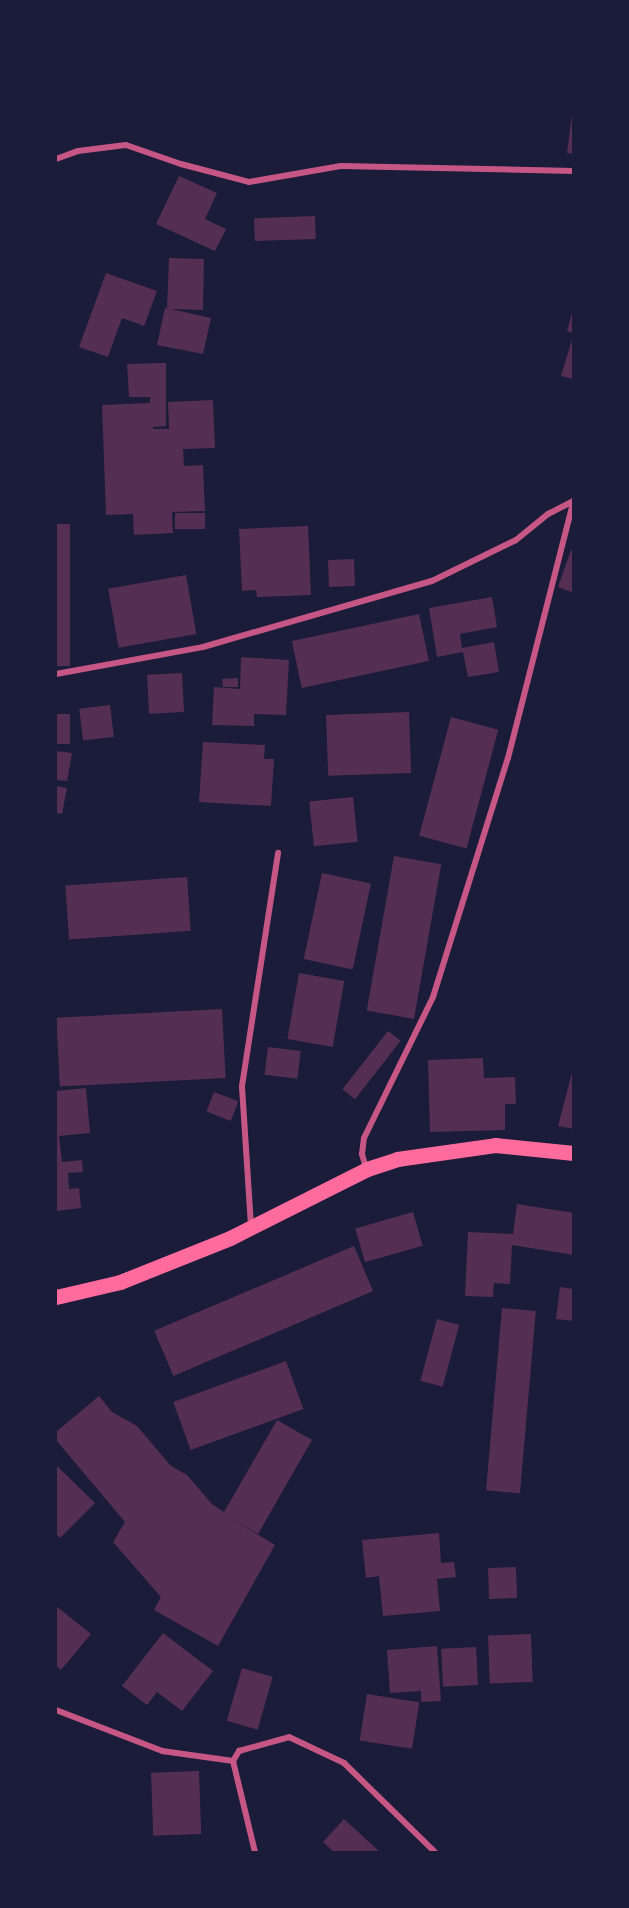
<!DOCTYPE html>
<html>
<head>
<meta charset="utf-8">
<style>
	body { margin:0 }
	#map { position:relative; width:629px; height:1908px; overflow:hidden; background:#1b1b3a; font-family:"Libre Baskerville",serif }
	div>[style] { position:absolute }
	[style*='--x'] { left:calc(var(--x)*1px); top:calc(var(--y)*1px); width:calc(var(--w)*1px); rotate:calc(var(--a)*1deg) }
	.building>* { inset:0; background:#542f53; transform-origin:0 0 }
	.minor>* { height:6px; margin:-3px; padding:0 3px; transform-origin:3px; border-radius:3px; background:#c65784 }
	.primary>* { height:15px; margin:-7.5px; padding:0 7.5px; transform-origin:7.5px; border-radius:7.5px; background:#ff6b9d }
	span { translate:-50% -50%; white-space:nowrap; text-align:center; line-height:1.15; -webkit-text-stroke:6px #1b1b3a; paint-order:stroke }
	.frame { position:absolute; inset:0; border:57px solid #1b1b3a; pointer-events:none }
</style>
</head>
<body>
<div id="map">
	<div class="building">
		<i style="clip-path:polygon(572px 114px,574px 114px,574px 154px,567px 153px)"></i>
		<i style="clip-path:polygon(179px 176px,217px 193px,205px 219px,226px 229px,215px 251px,156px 224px)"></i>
		<i style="left:315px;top:216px;width:23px;height:61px;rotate:88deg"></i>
		<i style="clip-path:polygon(169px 258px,204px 259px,203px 310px,171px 309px,211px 318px,203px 354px,157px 345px,165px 308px,167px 309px)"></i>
		<i style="clip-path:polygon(106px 273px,157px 291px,144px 326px,122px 318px,108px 357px,79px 347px)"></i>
		<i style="clip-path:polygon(573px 309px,574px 309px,574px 333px,567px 331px)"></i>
		<i style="clip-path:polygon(573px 336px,574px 336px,574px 379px,561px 376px)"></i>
		<i style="clip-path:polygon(166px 363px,166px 426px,153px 427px,153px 429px,169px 429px,168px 402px,213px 400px,215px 448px,183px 449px,184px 466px,203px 465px,205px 511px,172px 512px,173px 533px,134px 535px,133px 514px,106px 515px,102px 405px,150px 403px,150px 397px,129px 397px,127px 364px)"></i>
		<i style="left:205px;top:513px;width:16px;height:30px;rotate:90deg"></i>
		<i style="left:56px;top:524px;width:14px;height:142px"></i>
		<i style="clip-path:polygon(308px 526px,311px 595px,257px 597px,256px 590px,242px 591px,239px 529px)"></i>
		<i style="clip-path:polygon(571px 550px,574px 551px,574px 593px,558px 587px)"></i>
		<i style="left:354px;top:559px;width:27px;height:26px;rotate:88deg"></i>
		<i style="left:186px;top:575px;width:60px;height:79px;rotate:80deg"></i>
		<i style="clip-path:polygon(492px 597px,497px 627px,460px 634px,462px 648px,494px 642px,499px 672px,468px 677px,463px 652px,437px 657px,429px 608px)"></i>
		<i style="left:419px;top:614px;width:48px;height:130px;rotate:78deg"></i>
		<i style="clip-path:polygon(241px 657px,289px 660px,286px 715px,254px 714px,254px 726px,212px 725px,214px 687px,240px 689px)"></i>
		<i style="left:182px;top:673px;width:39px;height:35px;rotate:87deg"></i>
		<i style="clip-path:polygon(238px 678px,238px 687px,223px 687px,222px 679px)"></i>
		<i style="left:110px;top:705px;width:32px;height:31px;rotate:83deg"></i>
		<i style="left:409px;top:712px;width:61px;height:83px;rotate:88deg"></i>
		<i style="left:56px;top:714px;width:14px;height:30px"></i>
		<i style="left:451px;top:717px;width:49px;height:123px;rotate:15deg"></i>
		<i style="clip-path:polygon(203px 742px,265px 745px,264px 759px,274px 759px,271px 806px,199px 802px)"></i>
		<i style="clip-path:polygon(56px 751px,72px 753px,67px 781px,56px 780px)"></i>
		<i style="clip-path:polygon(56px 786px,67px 788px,62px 814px,56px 813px)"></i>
		<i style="left:353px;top:797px;width:45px;height:44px;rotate:84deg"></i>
		<i style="left:394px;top:856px;width:48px;height:157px;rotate:10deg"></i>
		<i style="left:322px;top:873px;width:50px;height:88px;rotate:12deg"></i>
		<i style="left:187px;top:877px;width:54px;height:122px;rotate:86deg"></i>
		<i style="left:299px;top:973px;width:46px;height:67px;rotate:10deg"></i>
		<i style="left:222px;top:1009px;width:69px;height:166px;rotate:87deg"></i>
		<i style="left:388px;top:1031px;width:16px;height:74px;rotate:38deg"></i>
		<i style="left:268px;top:1047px;width:33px;height:28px;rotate:7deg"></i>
		<i style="clip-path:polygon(483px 1058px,484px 1078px,515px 1077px,516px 1104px,505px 1104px,505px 1130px,430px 1132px,428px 1060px)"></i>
		<i style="clip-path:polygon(573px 1069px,574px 1070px,574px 1129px,558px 1126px)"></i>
		<i style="clip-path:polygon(86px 1088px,90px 1133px,59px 1136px,62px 1162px,82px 1160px,83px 1172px,68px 1173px,69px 1189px,79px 1188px,81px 1208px,56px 1211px,56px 1091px)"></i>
		<i style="left:214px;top:1092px;width:26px;height:21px;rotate:21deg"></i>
		<i style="clip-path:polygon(517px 1204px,574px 1213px,574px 1255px,512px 1245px,510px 1284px,494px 1283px,493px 1297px,465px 1296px,468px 1232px,513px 1234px)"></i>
		<i style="left:413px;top:1212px;width:35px;height:60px;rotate:74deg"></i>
		<i style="left:354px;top:1246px;width:49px;height:217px;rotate:67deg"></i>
		<i style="clip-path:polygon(560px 1287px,574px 1289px,574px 1321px,556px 1319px)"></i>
		<i style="left:502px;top:1308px;width:34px;height:183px;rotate:5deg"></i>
		<i style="left:437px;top:1319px;width:23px;height:64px;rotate:15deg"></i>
		<i style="left:286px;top:1361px;width:51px;height:120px;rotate:70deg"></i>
		<i style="clip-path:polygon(99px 1396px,112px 1412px,137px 1426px,171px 1466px,187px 1475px,212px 1504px,224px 1512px,277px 1420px,312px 1440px,258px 1534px,227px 1516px,275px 1545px,218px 1646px,154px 1610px,161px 1597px,113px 1542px,125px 1522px,56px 1440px,56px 1432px)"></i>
		<i style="clip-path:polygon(56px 1465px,95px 1503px,60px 1538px,56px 1534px)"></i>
		<i style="clip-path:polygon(439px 1533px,441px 1563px,454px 1562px,456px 1577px,437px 1579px,440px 1611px,383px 1616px,379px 1576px,366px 1578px,362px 1540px)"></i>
		<i style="left:516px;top:1567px;width:31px;height:28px;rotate:88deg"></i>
		<i style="clip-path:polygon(56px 1606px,91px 1634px,61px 1670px,56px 1666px)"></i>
		<i style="clip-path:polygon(163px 1633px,213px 1671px,182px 1711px,157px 1692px,147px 1705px,122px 1686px)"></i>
		<i style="left:531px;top:1634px;width:48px;height:43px;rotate:88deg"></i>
		<i style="clip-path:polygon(437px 1646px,441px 1701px,421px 1702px,421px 1691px,390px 1693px,387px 1650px)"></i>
		<i style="left:476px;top:1647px;width:38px;height:35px;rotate:87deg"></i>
		<i style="left:242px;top:1668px;width:32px;height:55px;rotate:16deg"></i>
		<i style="left:367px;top:1694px;width:53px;height:47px;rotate:9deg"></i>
		<i style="left:199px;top:1771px;width:63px;height:48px;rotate:88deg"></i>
		<i style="clip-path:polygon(344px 1819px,380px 1852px,334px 1852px,323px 1842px)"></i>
	</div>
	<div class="minor">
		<i style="--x:56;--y:159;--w:23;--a:-20"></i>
		<i style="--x:78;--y:151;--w:48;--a:-7.1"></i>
		<i style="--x:126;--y:145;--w:58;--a:19.1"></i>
		<i style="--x:181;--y:164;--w:70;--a:14.8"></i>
		<i style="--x:249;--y:182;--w:93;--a:-9.9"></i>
		<i style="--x:341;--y:166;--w:233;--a:1.2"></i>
		<i style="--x:56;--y:674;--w:149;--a:-10.4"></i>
		<i style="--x:203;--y:647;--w:238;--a:-16.1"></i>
		<i style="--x:432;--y:581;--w:93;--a:-26"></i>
		<i style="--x:516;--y:540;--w:41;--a:-39.1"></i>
		<i style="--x:548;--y:514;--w:27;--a:-27"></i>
		<i style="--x:366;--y:1168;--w:15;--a:-106"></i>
		<i style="--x:362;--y:1154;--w:16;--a:-83"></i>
		<i style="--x:364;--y:1138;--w:157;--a:-63.9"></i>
		<i style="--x:433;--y:997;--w:250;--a:-72.6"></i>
		<i style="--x:508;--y:758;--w:266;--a:-75.7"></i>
		<i style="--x:251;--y:1226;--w:140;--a:-93.7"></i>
		<i style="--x:242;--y:1086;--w:236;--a:-81.2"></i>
		<i style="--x:56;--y:1710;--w:114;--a:21.1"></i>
		<i style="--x:162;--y:1751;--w:72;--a:8"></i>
		<i style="--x:255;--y:1852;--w:94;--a:-103.6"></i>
		<i style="--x:233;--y:1761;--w:12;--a:-59"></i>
		<i style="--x:239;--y:1751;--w:52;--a:-15.6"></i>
		<i style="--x:289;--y:1737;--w:61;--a:25.3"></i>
		<i style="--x:344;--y:1763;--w:127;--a:44.4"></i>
	</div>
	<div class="primary">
		<i style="--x:56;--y:1297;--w:66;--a:-13.2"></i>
		<i style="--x:120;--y:1282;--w:118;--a:-21.8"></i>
		<i style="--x:230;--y:1238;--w:153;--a:-26.7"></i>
		<i style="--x:367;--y:1169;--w:32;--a:-18"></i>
		<i style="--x:397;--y:1159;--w:99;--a:-8.1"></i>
		<i style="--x:495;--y:1145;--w:79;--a:5.8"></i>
	</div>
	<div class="frame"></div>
</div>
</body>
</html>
